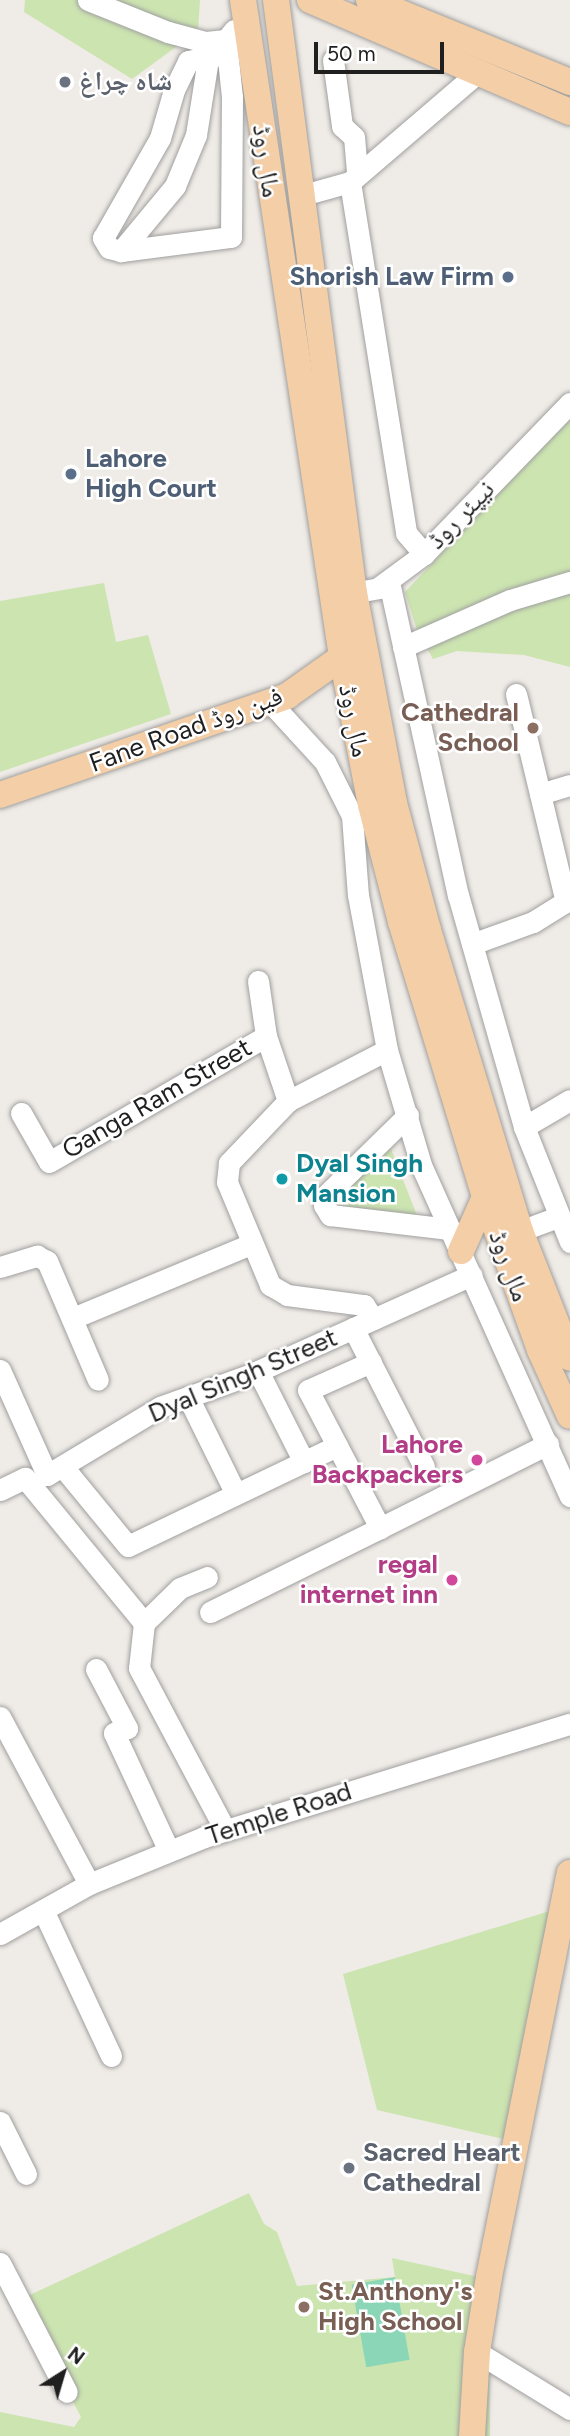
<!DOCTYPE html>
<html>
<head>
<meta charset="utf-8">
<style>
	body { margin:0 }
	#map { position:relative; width:570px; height:2436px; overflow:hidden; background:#efebe6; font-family:Figtree,"Noto Naskh Arabic",sans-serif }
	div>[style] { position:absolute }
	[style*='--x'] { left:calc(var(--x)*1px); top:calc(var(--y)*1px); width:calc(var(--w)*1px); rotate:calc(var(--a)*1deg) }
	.grass>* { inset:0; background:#cce4b0 }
	.pitch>* { inset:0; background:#8bd6b6; transform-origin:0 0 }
	.roads { filter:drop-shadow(0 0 2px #a0a0a0) drop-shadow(0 0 2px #a0a0a0) }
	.minor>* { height:21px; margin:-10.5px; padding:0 10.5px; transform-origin:10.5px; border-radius:10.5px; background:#fff }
	.major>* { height:26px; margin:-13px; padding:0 13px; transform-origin:13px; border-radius:13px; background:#f3cea6 }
	.dots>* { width:19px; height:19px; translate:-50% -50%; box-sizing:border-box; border:4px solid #fff; border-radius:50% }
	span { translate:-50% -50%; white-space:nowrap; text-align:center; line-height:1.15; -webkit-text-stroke:5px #fff; paint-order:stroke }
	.worship-label { font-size:26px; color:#5b616d; font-weight:700 }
	.left { translate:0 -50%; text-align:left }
	.street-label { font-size:26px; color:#1f1f1f }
	.service-label { font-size:26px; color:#4e5e75; font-weight:700 }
	.right { translate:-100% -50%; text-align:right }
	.education-label { font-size:26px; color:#785e54; font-weight:700 }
	.culture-label { font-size:26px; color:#0d838f; font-weight:700 }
	.hotel-label { font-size:26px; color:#b23c85; font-weight:700 }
	.north { position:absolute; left:28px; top:2338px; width:70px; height:70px; -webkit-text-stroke:5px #fff; paint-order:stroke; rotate:37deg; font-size:19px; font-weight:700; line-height:28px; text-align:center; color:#1f1f1f }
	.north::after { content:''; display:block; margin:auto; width:24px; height:32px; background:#1f1f1f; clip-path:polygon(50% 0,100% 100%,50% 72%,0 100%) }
	.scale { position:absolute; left:314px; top:42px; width:130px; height:32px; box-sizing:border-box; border:4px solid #1f1f1f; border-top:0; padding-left:9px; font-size:21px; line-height:24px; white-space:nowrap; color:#1f1f1f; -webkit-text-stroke:5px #fff; paint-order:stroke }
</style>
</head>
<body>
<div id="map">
	<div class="grass">
		<i style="clip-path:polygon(25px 0,200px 0,198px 31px,132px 79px,24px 12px)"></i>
		<i style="clip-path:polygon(570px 418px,570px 667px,524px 655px,457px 651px,433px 659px,417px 630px,405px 592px)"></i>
		<i style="clip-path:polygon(104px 583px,116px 642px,148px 635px,171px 714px,0 772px,0 601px)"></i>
		<i style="clip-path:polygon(386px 1136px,421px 1226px,324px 1205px)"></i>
		<i style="clip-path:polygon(563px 1907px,516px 2142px,377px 2110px,343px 1974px)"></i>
		<i style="clip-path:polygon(249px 2193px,264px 2224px,277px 2232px,297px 2286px,395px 2277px,392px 2258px,488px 2279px,490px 2436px,0 2436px,0 2412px,74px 2427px,81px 2417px,19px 2300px)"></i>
	</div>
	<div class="pitch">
		<i style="left:395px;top:2277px;width:84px;height:44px;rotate:80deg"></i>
	</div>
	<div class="roads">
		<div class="minor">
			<i style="--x:88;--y:0;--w:86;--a:21.8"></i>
			<i style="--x:168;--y:32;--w:39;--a:15"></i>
			<i style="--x:206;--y:42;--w:20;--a:-6"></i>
			<i style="--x:226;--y:40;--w:13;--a:-51"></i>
			<i style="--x:208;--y:59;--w:77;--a:99"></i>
			<i style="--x:196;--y:135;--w:55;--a:112.4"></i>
			<i style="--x:175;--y:186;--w:85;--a:129.7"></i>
			<i style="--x:121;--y:251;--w:111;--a:-7.3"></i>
			<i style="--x:231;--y:237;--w:140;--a:-89.6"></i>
			<i style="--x:232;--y:97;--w:57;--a:-96"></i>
			<i style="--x:333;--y:60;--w:67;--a:82.2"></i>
			<i style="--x:342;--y:126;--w:16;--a:43"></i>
			<i style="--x:354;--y:137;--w:34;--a:85"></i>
			<i style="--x:350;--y:182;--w:355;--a:80.9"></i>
			<i style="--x:406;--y:533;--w:28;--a:49"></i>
			<i style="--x:303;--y:195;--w:49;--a:-15.5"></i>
			<i style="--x:350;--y:182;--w:167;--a:-40.6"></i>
			<i style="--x:121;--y:251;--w:12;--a:-166"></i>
			<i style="--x:109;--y:248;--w:12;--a:-121"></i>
			<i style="--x:103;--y:238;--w:115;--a:-60.3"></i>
			<i style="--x:160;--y:138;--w:50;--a:-73.7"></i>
			<i style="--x:174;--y:90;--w:32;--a:-64"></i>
			<i style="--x:188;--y:61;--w:32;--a:-11"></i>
			<i style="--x:389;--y:582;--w:321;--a:77.6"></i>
			<i style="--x:458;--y:895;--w:241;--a:74.1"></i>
			<i style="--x:524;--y:1127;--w:124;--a:68.2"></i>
			<i style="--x:340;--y:595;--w:39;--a:-10"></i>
			<i style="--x:378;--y:588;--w:57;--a:-36.5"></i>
			<i style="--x:424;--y:554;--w:210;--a:-46"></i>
			<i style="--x:403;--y:647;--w:117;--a:-23.7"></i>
			<i style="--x:510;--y:600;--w:63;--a:-16.7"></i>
			<i style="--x:516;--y:694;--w:214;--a:76.5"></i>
			<i style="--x:270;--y:702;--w:81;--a:47.5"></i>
			<i style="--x:325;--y:762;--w:60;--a:63.4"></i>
			<i style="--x:352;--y:816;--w:79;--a:85.7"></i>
			<i style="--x:358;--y:895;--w:158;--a:79.4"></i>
			<i style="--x:387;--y:1050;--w:120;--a:73.5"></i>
			<i style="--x:421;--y:1165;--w:363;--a:65.8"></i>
			<i style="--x:540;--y:794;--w:31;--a:-17"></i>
			<i style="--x:472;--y:944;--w:65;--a:-19.8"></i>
			<i style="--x:533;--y:922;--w:44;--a:-31.9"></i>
			<i style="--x:258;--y:981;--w:56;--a:81.7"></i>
			<i style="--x:288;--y:1101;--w:86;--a:133.6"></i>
			<i style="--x:229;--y:1163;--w:19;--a:96"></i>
			<i style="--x:227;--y:1182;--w:112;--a:67.3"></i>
			<i style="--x:270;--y:1285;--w:20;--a:30"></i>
			<i style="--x:287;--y:1295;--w:78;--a:7.4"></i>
			<i style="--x:364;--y:1305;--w:17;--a:57"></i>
			<i style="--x:21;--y:1113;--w:56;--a:60.3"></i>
			<i style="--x:49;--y:1162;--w:251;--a:-30.1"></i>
			<i style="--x:266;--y:1036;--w:69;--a:71.3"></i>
			<i style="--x:288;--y:1101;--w:111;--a:-27.3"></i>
			<i style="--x:408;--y:1115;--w:117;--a:135.7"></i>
			<i style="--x:324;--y:1197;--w:8;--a:90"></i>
			<i style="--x:324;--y:1205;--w:12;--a:59"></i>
			<i style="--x:330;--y:1215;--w:120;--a:6.7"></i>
			<i style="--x:524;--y:1127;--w:53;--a:-30.4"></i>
			<i style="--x:520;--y:1231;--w:40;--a:-20.2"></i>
			<i style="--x:0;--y:1267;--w:39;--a:-17"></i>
			<i style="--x:37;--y:1256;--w:11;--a:27"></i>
			<i style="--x:47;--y:1261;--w:129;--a:66.8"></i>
			<i style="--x:73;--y:1318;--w:193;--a:-22.6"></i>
			<i style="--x:353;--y:1328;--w:156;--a:62.9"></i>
			<i style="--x:371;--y:1362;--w:69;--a:156"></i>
			<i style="--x:308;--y:1390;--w:156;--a:62.4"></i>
			<i style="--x:380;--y:1528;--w:188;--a:-26.6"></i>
			<i style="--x:0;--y:1370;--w:115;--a:65.9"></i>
			<i style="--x:47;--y:1475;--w:132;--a:-31"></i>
			<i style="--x:160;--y:1407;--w:95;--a:-19.8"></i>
			<i style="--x:249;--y:1375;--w:244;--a:-24.2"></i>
			<i style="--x:258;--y:1371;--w:102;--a:63.2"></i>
			<i style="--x:188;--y:1397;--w:108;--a:63.7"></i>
			<i style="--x:63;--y:1467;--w:102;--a:50.6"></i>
			<i style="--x:128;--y:1546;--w:232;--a:-25.6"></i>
			<i style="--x:0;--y:1490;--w:28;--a:-26"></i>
			<i style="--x:25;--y:1478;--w:188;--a:50.6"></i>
			<i style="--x:144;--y:1623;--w:45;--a:96.3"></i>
			<i style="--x:139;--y:1668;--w:183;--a:62"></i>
			<i style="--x:210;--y:1612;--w:190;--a:-26.3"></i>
			<i style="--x:144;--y:1623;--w:50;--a:-44.2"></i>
			<i style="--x:180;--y:1588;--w:29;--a:-22"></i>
			<i style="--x:96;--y:1669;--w:67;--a:62.3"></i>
			<i style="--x:127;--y:1728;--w:14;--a:159"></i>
			<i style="--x:114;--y:1733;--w:130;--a:65"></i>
			<i style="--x:0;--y:1717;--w:189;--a:61.9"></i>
			<i style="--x:43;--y:1910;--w:161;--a:65"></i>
			<i style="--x:0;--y:1934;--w:102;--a:-29.3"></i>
			<i style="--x:89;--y:1884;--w:124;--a:-22.2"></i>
			<i style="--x:204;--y:1837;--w:383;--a:-17.2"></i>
			<i style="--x:0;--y:2122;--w:58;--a:63.4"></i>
			<i style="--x:0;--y:2263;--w:145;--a:62.6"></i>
			<i style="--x:477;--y:2352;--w:109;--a:31.5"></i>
		</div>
		<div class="major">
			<i style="--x:243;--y:0;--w:664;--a:81.43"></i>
			<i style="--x:342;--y:657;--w:151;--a:78.9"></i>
			<i style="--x:371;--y:805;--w:121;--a:75.6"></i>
			<i style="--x:401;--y:922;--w:288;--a:73"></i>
			<i style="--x:485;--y:1197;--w:163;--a:70.2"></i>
			<i style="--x:540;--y:1350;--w:72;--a:65.6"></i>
			<i style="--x:276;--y:0;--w:598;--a:82.51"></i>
			<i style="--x:354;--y:593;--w:214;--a:79.2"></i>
			<i style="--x:394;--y:803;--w:131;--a:75"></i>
			<i style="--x:428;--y:930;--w:315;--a:73"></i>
			<i style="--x:520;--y:1231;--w:136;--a:68.5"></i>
			<i style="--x:310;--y:0;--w:283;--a:23.3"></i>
			<i style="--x:369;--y:0;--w:217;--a:22.2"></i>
			<i style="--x:0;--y:795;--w:304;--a:-19"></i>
			<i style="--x:287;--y:696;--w:67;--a:-35.3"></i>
			<i style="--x:342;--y:657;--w:15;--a:-16"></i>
			<i style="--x:461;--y:1251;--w:59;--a:-66"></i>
			<i style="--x:472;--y:2436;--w:84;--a:-86.6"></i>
			<i style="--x:477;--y:2352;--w:76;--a:-80.9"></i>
			<i style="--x:489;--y:2277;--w:412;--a:-78.7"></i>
		</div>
	</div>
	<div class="dots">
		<i style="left:65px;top:82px;background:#6b7280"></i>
		<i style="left:508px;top:277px;background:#5c6f8a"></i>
		<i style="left:71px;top:474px;background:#5c6f8a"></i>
		<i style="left:533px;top:728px;background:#8d6e63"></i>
		<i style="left:282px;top:1179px;background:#0f9aa8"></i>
		<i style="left:477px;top:1460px;background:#d1479c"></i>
		<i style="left:452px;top:1580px;background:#d1479c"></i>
		<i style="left:349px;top:2168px;background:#6b7280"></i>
		<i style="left:304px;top:2307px;background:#8d6e63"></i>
	</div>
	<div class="worship-label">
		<span class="left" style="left:79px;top:82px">شاہ چراغ</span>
		<span class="left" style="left:363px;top:2168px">Sacred Heart<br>Cathedral</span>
	</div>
	<div class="street-label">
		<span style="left:266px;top:161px;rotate:82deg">مال روڈ</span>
		<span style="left:461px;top:515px;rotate:-46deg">نیپئر روڈ</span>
		<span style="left:354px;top:721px;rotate:79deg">مال روڈ</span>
		<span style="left:186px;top:730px;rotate:-20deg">Fane Road فین روڈ</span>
		<span style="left:157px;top:1099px;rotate:-30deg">Ganga Ram Street</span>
		<span style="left:509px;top:1266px;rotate:70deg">مال روڈ</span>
		<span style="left:243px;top:1376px;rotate:-23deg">Dyal Singh Street</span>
		<span style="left:279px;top:1814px;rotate:-18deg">Temple Road</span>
	</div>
	<div class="service-label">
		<span class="right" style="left:494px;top:277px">Shorish Law Firm</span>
		<span class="left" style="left:85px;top:474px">Lahore<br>High Court</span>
	</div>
	<div class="education-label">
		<span class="right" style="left:519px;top:728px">Cathedral<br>School</span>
		<span class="left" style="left:318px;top:2307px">St.Anthony's<br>High School</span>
	</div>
	<div class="culture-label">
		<span class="left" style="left:296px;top:1179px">Dyal Singh<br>Mansion</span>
	</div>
	<div class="hotel-label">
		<span class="right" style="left:463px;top:1460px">Lahore<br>Backpackers</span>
		<span class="right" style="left:438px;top:1580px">regal<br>internet inn</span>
	</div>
	<div class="north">N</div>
	<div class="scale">50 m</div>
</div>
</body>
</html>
